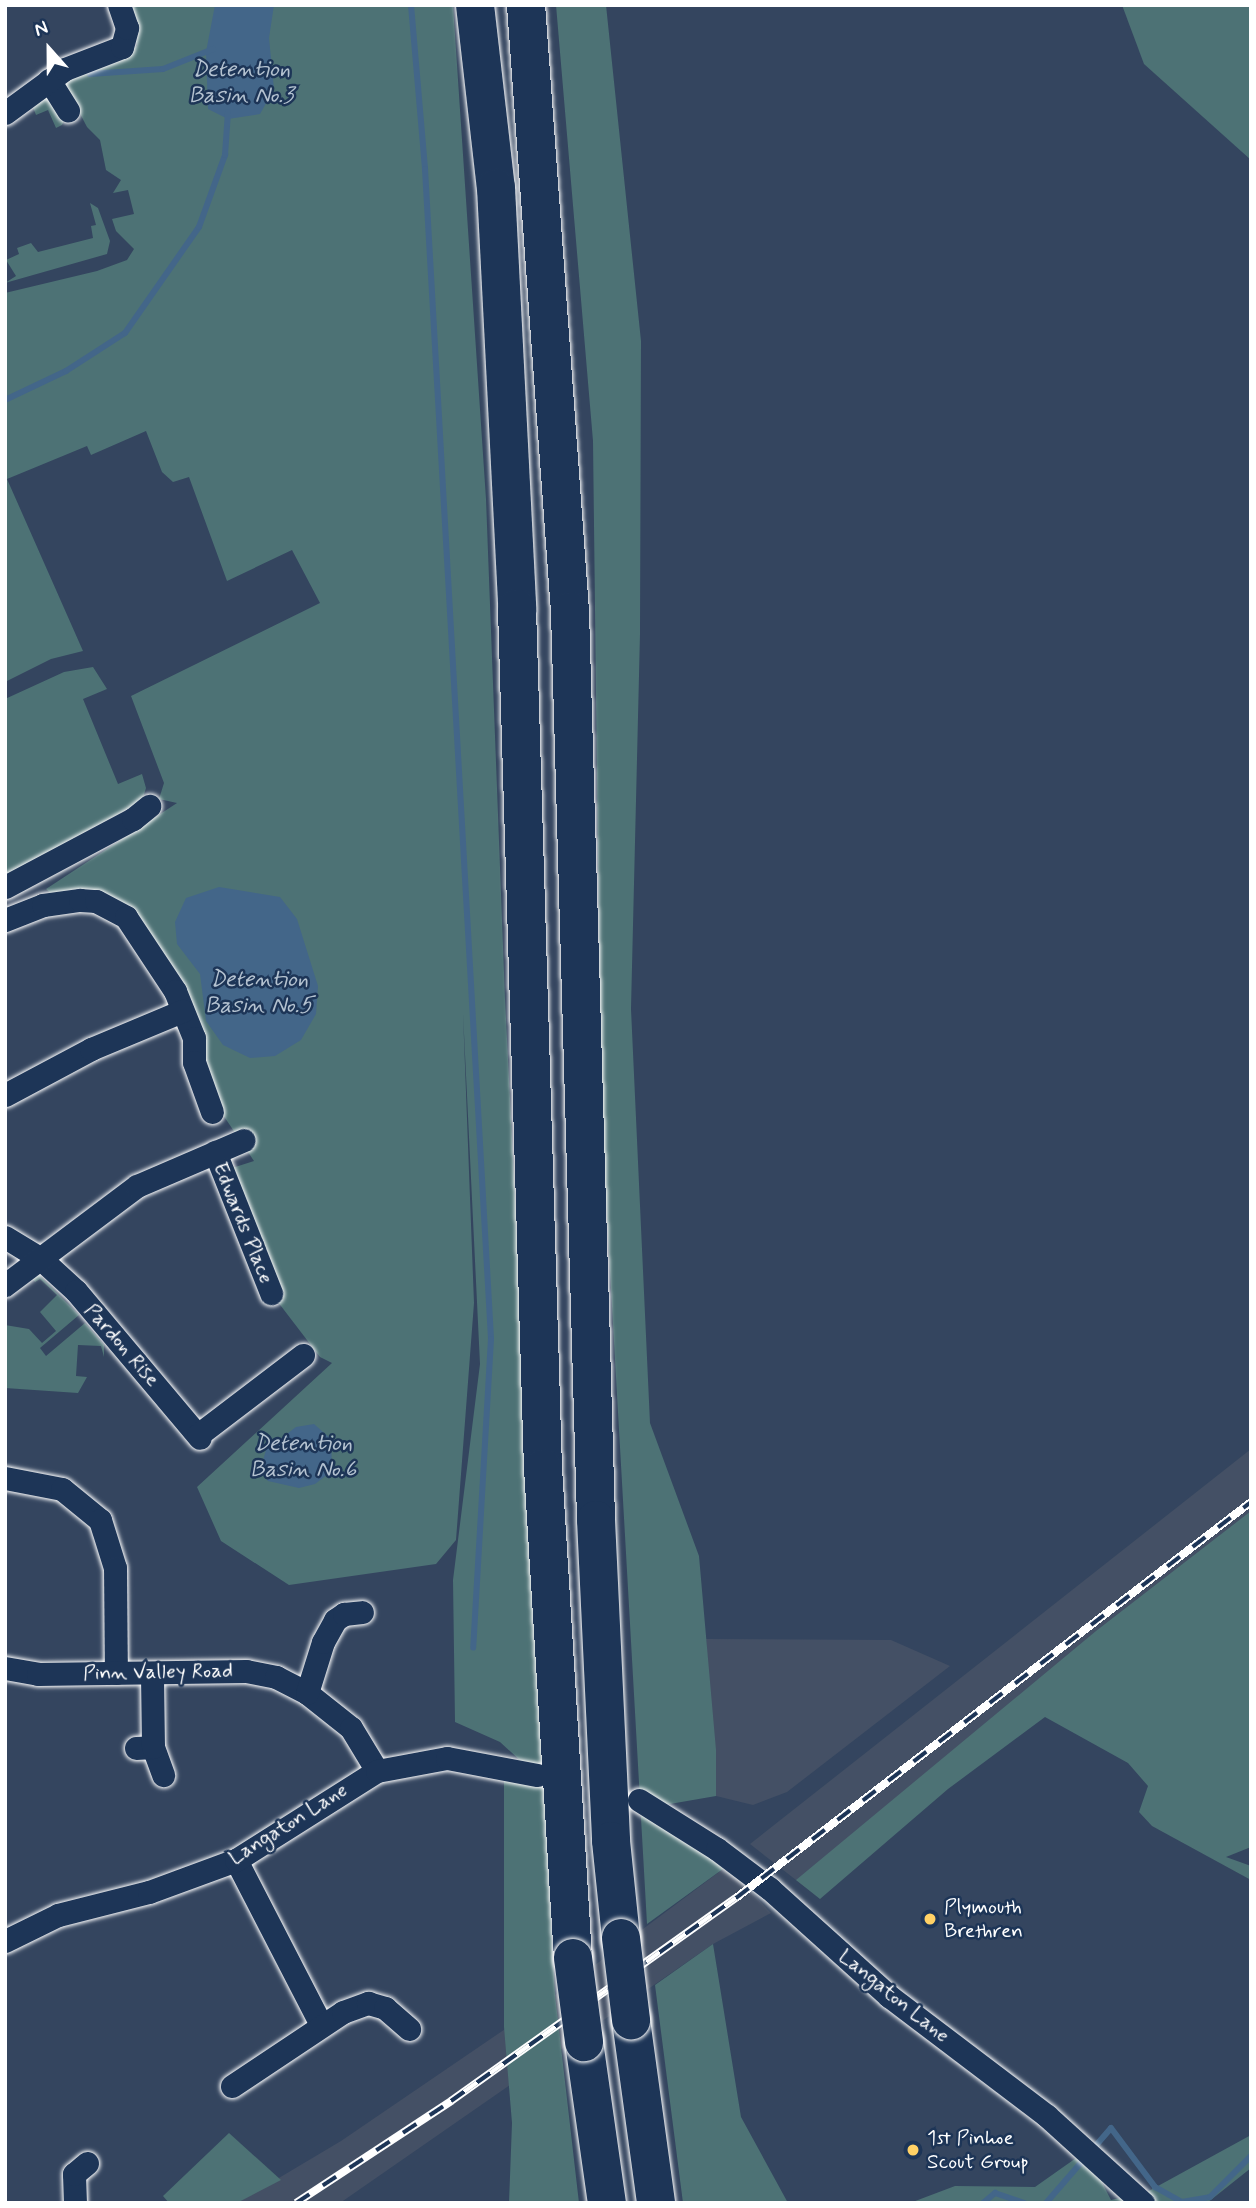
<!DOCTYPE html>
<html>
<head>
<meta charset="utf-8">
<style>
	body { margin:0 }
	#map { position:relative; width:1256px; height:2208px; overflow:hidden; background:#34455f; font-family:Mynerve,sans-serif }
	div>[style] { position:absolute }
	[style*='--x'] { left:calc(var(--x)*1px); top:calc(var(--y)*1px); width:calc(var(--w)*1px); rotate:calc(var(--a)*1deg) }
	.built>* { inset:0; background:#445065 }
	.green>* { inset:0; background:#4d7275 }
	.water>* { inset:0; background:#436689 }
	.stream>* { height:6px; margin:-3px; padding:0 3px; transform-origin:3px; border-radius:3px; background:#436689 }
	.roads { filter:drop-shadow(0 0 2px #fff) drop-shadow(0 0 2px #fff) }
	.street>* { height:23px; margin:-11.5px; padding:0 11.5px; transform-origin:11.5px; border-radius:11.5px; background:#1d3557 }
	.highway>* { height:38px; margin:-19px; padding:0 19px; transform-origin:19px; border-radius:19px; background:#1d3557 }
	.rail>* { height:8px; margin-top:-4px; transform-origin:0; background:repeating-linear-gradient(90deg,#1d3557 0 16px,#fff 0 32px); box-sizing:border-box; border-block:2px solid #fff }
	.bridges { filter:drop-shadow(0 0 2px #fff) drop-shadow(0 0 2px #fff) }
	.highway-bridge>* { height:38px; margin:-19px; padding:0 19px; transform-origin:19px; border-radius:19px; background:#1d3557 }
	.dots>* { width:19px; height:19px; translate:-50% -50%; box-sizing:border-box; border:4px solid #1d3557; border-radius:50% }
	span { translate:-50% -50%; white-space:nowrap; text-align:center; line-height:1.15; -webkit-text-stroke:5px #1d3557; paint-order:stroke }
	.street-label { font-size:21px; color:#fff }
	.poi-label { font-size:21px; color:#fff }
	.left { translate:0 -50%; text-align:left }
	.water-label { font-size:23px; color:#b4c2d0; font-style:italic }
	.frame { position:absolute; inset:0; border:7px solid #fff; pointer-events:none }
	.north { position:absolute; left:14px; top:14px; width:70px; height:70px; -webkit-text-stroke:5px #1d3557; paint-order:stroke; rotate:339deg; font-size:19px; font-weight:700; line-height:28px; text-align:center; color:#fff }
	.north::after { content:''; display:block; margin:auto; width:24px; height:32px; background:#fff; clip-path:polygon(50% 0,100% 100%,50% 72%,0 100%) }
</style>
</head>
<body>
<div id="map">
	<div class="built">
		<i style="clip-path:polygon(1251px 1449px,1251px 1554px,805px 1887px,750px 1844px)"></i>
		<i style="clip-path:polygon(706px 1639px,891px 1640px,950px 1666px,787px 1792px,753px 1805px,716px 1796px)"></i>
		<i style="clip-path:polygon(727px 1866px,771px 1913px,713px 1944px,340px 2203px,237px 2203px,341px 2141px,555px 1995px)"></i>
	</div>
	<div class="green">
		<i style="clip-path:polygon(128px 5px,453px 5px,486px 499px,505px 999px,555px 1995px,579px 2203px,509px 2203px,512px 2123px,504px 2027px,504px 1781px,536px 1775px,500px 1742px,455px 1722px,453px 1580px,480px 1364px,463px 1013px,474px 1303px,456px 1540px,436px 1564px,289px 1585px,221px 1541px,197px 1487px,332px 1363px,320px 1357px,271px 1293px,229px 1169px,254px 1161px,219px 1109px,194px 1038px,127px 917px,59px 901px,46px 889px,177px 803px,159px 799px,164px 783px,131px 696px,320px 603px,292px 550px,227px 581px,189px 477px,173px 482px,162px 472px,146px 431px,91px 455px,87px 446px,7px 479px,83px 651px,51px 659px,5px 682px,5px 293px,97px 271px,127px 260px,134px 249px,116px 231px,112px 219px,134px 214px,128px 190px,113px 193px,121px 180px,106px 170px,100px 140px,87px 127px,64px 83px,76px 69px,137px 46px)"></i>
		<i style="clip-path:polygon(556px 5px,606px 5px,641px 341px,640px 634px,631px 1009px,650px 1423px,699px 1556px,716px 1750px,716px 1796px,664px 1805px,727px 1866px,647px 1924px,601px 1112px,593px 441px)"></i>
		<i style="clip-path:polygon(1122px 5px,1251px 5px,1251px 160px,1144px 64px)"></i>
		<i style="clip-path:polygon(47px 97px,64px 120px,62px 125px,56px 128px,48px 110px,36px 115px,31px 102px)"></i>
		<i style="clip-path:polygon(90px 203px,98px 208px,110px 241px,107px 254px,5px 283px,16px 276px,6px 260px,19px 254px,17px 248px,31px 243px,38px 252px,93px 238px,91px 226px,96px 225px)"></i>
		<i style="clip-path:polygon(93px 667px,107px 689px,83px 699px,118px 784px,142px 774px,146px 788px,142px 801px,5px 877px,5px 699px,64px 672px)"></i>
		<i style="clip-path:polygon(37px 1273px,79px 1315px,40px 1348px,46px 1356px,85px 1323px,104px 1345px,104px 1357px,101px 1346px,78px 1345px,76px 1376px,87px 1377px,78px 1393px,5px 1388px,5px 1325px,29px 1329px,42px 1343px,56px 1331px,40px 1312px,57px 1295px,40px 1279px,35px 1282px,31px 1277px)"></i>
		<i style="clip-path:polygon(1251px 1511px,1251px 1847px,1226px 1857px,1251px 1866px,1251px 1880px,1152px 1826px,1139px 1812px,1148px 1786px,1128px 1763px,1045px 1717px,948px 1789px,820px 1899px,796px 1880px,1096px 1631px)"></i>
		<i style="clip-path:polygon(713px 1944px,741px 2117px,788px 2203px,683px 2203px,655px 1985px)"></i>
		<i style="clip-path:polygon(229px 2133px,281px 2180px,237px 2203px,169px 2203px,163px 2196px)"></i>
		<i style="clip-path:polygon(1251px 2135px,1251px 2168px,1207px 2203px,910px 2203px,955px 2186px,1035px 2187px,1086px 2151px,1111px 2200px,1147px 2192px)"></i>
	</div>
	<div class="water">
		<i style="clip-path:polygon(215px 5px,274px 5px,269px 38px,274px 89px,260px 114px,228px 119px,208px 109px,206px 52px)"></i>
		<i style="clip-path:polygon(219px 887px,280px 897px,297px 919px,318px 986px,316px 1014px,301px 1040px,275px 1056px,250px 1058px,223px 1045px,206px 1021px,200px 974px,177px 944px,175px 922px,186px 898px)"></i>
		<i style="clip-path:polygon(314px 1424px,331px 1439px,332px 1471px,315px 1484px,299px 1488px,268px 1481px,260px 1471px,266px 1450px,296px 1427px)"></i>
	</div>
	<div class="stream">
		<i style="--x:411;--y:5;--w:165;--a:85.1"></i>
		<i style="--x:425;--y:169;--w:1172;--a:86.77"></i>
		<i style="--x:491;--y:1339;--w:309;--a:93.3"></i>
		<i style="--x:90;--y:74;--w:73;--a:-3.9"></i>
		<i style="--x:163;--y:69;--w:54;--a:-21.8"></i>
		<i style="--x:5;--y:400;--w:68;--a:-25.4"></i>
		<i style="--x:66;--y:371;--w:70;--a:-32.8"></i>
		<i style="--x:125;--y:333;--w:129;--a:-55.1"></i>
		<i style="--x:199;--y:227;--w:77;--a:-70.1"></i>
		<i style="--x:225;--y:155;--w:43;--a:-86"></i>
		<i style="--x:983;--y:2203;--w:16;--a:-40"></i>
		<i style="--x:995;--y:2193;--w:31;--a:19"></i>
		<i style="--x:1046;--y:2203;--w:99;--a:-49.1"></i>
		<i style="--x:1111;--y:2128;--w:74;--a:53.3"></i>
		<i style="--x:1155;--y:2187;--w:31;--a:29"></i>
		<i style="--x:1182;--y:2202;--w:28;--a:-10"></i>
		<i style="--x:1210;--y:2197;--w:58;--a:-45"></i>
	</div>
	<div class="roads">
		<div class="street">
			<i style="--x:49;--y:80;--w:36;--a:58"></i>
			<i style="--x:5;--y:113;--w:74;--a:-36.3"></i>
			<i style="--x:65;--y:69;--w:61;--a:-21.1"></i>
			<i style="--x:122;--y:47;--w:20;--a:-75"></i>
			<i style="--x:127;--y:28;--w:24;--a:-109"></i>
			<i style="--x:5;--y:887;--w:145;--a:-28"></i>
			<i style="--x:133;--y:819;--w:21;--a:-39"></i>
			<i style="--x:5;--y:920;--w:41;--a:-21.5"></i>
			<i style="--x:43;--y:905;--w:37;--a:-8"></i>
			<i style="--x:80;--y:900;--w:16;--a:4"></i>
			<i style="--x:96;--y:901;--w:34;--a:28"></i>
			<i style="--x:126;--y:917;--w:89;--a:56.5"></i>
			<i style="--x:175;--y:991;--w:51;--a:68"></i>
			<i style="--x:194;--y:1038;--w:24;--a:90"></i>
			<i style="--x:194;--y:1062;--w:53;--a:70.2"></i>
			<i style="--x:5;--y:1095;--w:98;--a:-28.1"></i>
			<i style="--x:91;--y:1049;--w:99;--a:-22.7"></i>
			<i style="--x:215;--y:1152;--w:152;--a:68.3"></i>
			<i style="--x:5;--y:1237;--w:42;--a:31.4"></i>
			<i style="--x:41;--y:1259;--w:47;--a:42.4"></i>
			<i style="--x:76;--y:1291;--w:192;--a:49.9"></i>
			<i style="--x:5;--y:1285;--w:165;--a:-36.9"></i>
			<i style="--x:137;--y:1186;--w:116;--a:-23.3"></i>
			<i style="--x:198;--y:1435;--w:132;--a:-37.3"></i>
			<i style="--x:5;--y:1478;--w:58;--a:10.9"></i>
			<i style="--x:62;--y:1489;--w:49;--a:39.2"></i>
			<i style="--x:100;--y:1520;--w:50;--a:72.6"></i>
			<i style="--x:115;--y:1568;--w:105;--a:89.5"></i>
			<i style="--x:5;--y:1668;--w:34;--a:10"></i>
			<i style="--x:38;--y:1674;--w:208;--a:-0.8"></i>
			<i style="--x:246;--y:1671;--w:31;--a:11"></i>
			<i style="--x:276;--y:1677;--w:35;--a:27"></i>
			<i style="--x:307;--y:1693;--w:56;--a:38.5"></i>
			<i style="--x:351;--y:1728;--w:50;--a:58.8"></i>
			<i style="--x:307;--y:1693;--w:53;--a:-72.6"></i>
			<i style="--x:323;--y:1642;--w:25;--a:-61"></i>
			<i style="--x:335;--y:1620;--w:11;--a:-34"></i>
			<i style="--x:344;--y:1614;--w:18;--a:-6"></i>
			<i style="--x:153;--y:1747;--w:30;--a:70"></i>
			<i style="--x:136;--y:1748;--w:17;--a:-3"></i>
			<i style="--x:153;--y:1747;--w:74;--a:-90.8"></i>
			<i style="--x:639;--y:1800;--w:92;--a:32.1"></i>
			<i style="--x:717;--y:1849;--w:66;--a:37"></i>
			<i style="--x:770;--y:1889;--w:160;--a:42"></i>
			<i style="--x:889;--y:1996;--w:198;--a:37.2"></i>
			<i style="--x:1047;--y:2116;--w:130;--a:42.2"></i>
			<i style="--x:236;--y:1860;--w:186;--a:62.7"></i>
			<i style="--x:5;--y:1941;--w:59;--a:-26.1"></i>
			<i style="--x:58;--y:1915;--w:94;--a:-14.2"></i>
			<i style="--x:149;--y:1892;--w:93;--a:-20.2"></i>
			<i style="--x:236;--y:1860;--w:167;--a:-32.3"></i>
			<i style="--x:377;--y:1771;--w:71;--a:-10.5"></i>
			<i style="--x:447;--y:1758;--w:92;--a:10.7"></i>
			<i style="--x:232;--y:2086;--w:133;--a:-33.7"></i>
			<i style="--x:343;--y:2012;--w:27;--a:-20"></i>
			<i style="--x:368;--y:2003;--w:18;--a:16"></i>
			<i style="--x:385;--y:2008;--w:32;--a:41"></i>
			<i style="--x:75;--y:2203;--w:29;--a:-92"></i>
			<i style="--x:74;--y:2174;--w:17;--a:-40"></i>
		</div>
		<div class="highway">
			<i style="--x:475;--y:5;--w:184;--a:83.5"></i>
			<i style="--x:496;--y:188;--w:421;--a:87.1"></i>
			<i style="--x:517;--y:608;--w:860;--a:88.27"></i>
			<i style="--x:543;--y:1468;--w:491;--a:86.5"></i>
			<i style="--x:526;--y:5;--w:608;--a:85.85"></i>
			<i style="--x:570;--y:611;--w:909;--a:88.36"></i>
			<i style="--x:596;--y:1520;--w:321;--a:87.3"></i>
			<i style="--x:611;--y:1841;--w:98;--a:84.1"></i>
			<i style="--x:631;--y:2020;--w:185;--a:82.2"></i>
			<i style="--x:584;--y:2042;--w:163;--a:81.9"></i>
		</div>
	</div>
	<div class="rail">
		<i style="--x:296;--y:2203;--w:186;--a:-33.3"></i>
		<i style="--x:451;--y:2101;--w:350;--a:-35.5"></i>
		<i style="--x:736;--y:1898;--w:650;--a:-37.56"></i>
	</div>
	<div class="bridges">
		<div class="highway-bridge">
			<i style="--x:621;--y:1938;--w:83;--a:83"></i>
			<i style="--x:573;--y:1958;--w:85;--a:82.5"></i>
		</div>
	</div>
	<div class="dots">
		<i style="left:930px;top:1919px;background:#ffd166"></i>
		<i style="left:913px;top:2150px;background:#ffd166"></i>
	</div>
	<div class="street-label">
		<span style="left:243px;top:1223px;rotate:68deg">Edwards Place</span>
		<span style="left:122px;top:1345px;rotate:49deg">Pardon Rise</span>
		<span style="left:158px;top:1672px;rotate:-1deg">Pinn Valley Road</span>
		<span style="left:288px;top:1824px;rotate:-32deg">Langaton Lane</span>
		<span style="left:894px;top:1996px;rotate:39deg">Langaton Lane</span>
	</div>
	<div class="poi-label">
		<span class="left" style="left:944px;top:1919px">Plymouth<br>Brethren</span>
		<span class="left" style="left:927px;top:2150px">1st Pinhoe<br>Scout Group</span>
	</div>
	<div class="water-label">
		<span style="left:241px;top:83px">Detention<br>Basin No.3</span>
		<span style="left:259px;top:993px">Detention<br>Basin No.5</span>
		<span style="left:303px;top:1457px">Detention<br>Basin No.6</span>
	</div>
	<div class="frame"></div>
	<div class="north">N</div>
</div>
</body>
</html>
